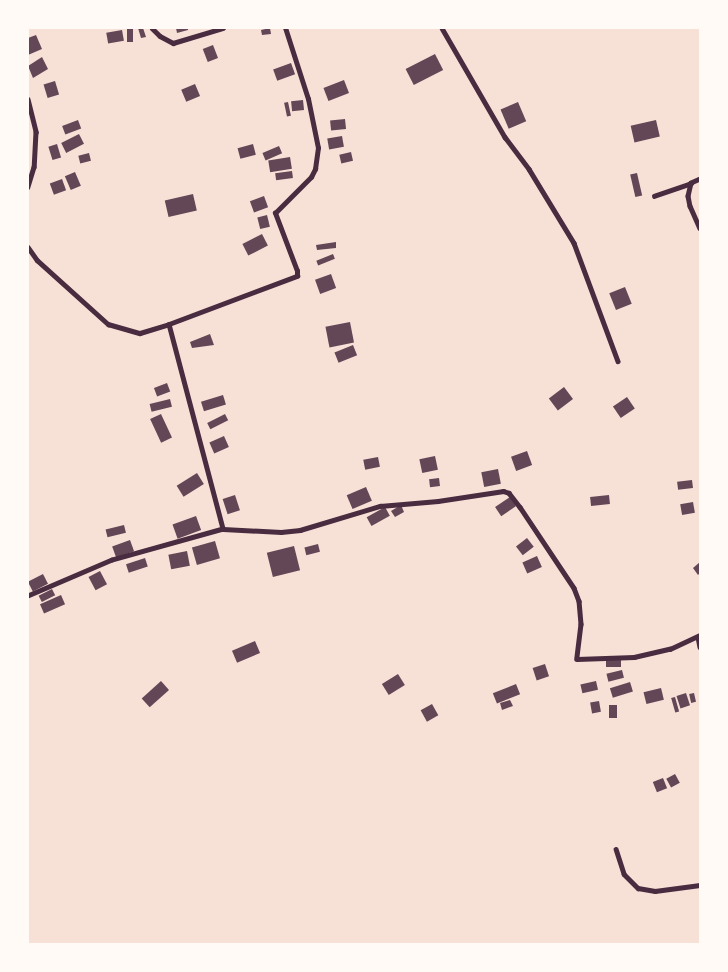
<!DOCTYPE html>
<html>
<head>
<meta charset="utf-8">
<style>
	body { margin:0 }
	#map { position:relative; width:728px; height:972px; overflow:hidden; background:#f7e1d7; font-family:Raleway,sans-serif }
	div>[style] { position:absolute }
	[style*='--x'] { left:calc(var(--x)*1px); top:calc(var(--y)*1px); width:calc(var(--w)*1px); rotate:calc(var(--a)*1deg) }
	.building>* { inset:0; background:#644757; transform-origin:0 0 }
	.minor>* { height:4.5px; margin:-2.25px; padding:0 2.25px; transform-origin:2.25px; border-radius:2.25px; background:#4a2c40 }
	span { translate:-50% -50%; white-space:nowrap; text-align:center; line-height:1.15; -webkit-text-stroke:5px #fffaf5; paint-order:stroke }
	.frame { position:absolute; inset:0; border:29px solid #fffaf5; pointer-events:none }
</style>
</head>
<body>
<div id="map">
	<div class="building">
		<i style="clip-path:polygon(138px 28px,143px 28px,146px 37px,141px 38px)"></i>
		<i style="clip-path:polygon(176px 28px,188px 28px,188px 30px,177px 33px)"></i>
		<i style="clip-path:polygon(270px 28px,271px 34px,262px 35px,261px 30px)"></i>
		<i style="left:127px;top:29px;width:6px;height:13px"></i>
		<i style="left:122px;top:30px;width:11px;height:16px;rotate:80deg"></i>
		<i style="clip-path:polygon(36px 35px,42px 49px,28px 55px,28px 38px)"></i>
		<i style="left:213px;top:45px;width:14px;height:11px;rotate:69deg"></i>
		<i style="left:435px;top:54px;width:18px;height:33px;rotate:63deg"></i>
		<i style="clip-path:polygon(42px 57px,48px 69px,33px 78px,28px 66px)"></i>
		<i style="left:291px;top:63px;width:12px;height:19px;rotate:70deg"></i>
		<i style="left:344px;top:80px;width:14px;height:22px;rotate:69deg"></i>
		<i style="left:55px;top:81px;width:14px;height:12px;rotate:73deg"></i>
		<i style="left:195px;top:84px;width:13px;height:15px;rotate:67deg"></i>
		<i style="left:303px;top:100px;width:10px;height:12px;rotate:84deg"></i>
		<i style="left:288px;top:102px;width:14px;height:4px;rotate:78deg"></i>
		<i style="left:518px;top:102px;width:21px;height:19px;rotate:67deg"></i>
		<i style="left:345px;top:119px;width:10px;height:15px;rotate:84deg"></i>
		<i style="left:78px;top:120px;width:9px;height:17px;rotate:69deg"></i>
		<i style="left:656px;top:120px;width:17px;height:26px;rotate:77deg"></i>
		<i style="left:79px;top:134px;width:11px;height:20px;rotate:63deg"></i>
		<i style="left:342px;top:136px;width:11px;height:15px;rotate:80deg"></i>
		<i style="left:57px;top:144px;width:14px;height:9px;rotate:73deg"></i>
		<i style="left:253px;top:144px;width:11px;height:16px;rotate:75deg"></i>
		<i style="left:279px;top:146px;width:8px;height:18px;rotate:67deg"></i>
		<i style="left:351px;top:152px;width:9px;height:12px;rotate:77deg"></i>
		<i style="left:89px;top:153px;width:8px;height:11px;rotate:76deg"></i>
		<i style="left:290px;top:157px;width:12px;height:22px;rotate:81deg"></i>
		<i style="left:292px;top:171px;width:7px;height:17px;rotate:82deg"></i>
		<i style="left:75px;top:172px;width:15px;height:11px;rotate:67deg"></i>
		<i style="left:637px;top:173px;width:23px;height:7px;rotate:77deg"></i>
		<i style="left:62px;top:179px;width:12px;height:13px;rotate:70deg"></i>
		<i style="left:193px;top:194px;width:17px;height:29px;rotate:77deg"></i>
		<i style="left:264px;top:196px;width:12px;height:15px;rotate:70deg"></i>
		<i style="left:267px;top:215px;width:12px;height:10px;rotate:76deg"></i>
		<i style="left:262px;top:234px;width:13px;height:22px;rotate:63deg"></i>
		<i style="clip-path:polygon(336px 242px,336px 248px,317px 250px,316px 245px)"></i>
		<i style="left:333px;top:254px;width:5px;height:18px;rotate:68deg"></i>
		<i style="left:331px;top:274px;width:15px;height:17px;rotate:70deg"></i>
		<i style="left:625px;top:287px;width:18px;height:17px;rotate:68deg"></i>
		<i style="left:350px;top:322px;width:21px;height:25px;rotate:79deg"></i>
		<i style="clip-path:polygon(210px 334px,214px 345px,192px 348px,190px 342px)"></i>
		<i style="left:353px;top:345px;width:11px;height:20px;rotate:68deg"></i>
		<i style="left:167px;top:383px;width:9px;height:14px;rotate:69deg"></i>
		<i style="left:564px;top:387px;width:15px;height:19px;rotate:53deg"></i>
		<i style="left:223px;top:395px;width:10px;height:23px;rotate:73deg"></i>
		<i style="left:627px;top:397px;width:14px;height:17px;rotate:56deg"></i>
		<i style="left:170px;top:399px;width:8px;height:21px;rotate:76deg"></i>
		<i style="left:161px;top:414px;width:26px;height:12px;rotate:65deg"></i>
		<i style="left:225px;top:414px;width:7px;height:20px;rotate:63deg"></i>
		<i style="left:224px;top:436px;width:12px;height:16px;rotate:66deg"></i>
		<i style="left:527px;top:451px;width:15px;height:17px;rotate:70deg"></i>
		<i style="left:435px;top:456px;width:14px;height:16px;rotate:78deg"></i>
		<i style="left:378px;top:457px;width:10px;height:15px;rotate:79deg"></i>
		<i style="left:498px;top:469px;width:15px;height:17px;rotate:79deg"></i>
		<i style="left:197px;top:473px;width:13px;height:24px;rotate:58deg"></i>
		<i style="left:439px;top:478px;width:8px;height:10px;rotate:83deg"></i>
		<i style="left:692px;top:480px;width:8px;height:15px;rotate:83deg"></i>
		<i style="left:366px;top:487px;width:15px;height:21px;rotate:67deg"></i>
		<i style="left:235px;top:495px;width:16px;height:13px;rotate:72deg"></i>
		<i style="left:609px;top:495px;width:9px;height:19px;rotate:84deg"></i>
		<i style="left:510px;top:497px;width:11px;height:18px;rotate:56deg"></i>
		<i style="left:693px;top:502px;width:11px;height:13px;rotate:80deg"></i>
		<i style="clip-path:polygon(401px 505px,404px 512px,395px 517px,391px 511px)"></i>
		<i style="left:385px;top:507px;width:10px;height:21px;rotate:61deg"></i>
		<i style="left:196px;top:516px;width:15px;height:25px;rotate:70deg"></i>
		<i style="left:124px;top:525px;width:8px;height:19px;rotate:76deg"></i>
		<i style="left:527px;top:538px;width:11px;height:14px;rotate:52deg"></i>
		<i style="left:130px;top:540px;width:12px;height:19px;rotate:70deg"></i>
		<i style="left:215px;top:541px;width:18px;height:24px;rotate:74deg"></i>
		<i style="left:318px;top:544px;width:8px;height:14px;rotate:76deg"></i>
		<i style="left:294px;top:546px;width:25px;height:28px;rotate:76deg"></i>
		<i style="left:187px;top:551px;width:15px;height:19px;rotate:79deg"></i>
		<i style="left:537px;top:556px;width:12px;height:16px;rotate:66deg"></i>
		<i style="left:145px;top:558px;width:9px;height:20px;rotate:72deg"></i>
		<i style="clip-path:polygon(700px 562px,700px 573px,698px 575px,693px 568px)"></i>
		<i style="left:100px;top:571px;width:15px;height:13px;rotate:62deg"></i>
		<i style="left:43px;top:574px;width:11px;height:17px;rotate:63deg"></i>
		<i style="left:52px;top:589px;width:7px;height:15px;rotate:63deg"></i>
		<i style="left:61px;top:595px;width:10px;height:23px;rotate:66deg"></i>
		<i style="left:255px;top:641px;width:13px;height:25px;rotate:67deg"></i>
		<i style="left:621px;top:659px;width:8px;height:15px;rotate:90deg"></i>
		<i style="left:545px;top:664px;width:13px;height:13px;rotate:72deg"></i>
		<i style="left:622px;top:670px;width:8px;height:16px;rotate:76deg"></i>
		<i style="left:398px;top:674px;width:13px;height:19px;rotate:58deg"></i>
		<i style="left:161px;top:681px;width:12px;height:26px;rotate:48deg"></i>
		<i style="left:596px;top:681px;width:9px;height:16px;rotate:77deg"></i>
		<i style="left:630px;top:682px;width:10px;height:21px;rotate:73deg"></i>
		<i style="left:516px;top:684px;width:11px;height:25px;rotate:68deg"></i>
		<i style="left:661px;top:688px;width:12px;height:18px;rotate:76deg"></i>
		<i style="left:686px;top:693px;width:13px;height:10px;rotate:72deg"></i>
		<i style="left:694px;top:693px;width:9px;height:5px;rotate:77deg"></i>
		<i style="left:675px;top:697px;width:15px;height:4px;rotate:74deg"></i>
		<i style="clip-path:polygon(510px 700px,513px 706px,502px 710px,500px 703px)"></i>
		<i style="left:599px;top:701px;width:11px;height:9px;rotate:80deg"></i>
		<i style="left:432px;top:704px;width:13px;height:13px;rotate:61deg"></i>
		<i style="left:609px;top:705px;width:8px;height:13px"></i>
		<i style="left:675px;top:774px;width:10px;height:10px;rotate:61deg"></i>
		<i style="left:663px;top:778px;width:11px;height:11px;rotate:68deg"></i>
	</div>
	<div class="minor">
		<i style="--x:152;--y:28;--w:11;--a:45"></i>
		<i style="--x:160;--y:36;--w:15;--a:28"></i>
		<i style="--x:173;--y:43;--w:52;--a:-16.7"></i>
		<i style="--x:442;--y:28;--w:126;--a:60"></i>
		<i style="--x:505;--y:137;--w:40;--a:53"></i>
		<i style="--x:529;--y:169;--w:87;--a:58.7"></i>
		<i style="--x:574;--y:243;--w:126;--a:69.6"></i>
		<i style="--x:28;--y:99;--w:34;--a:76"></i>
		<i style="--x:36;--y:132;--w:35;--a:93"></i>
		<i style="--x:34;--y:167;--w:21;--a:107"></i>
		<i style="--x:700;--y:179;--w:10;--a:156"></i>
		<i style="--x:691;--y:183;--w:13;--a:103"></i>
		<i style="--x:688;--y:196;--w:10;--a:79"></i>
		<i style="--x:690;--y:206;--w:24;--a:66"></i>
		<i style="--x:654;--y:196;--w:39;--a:-19"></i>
		<i style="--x:28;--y:247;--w:16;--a:55"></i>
		<i style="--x:37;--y:260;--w:96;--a:42"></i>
		<i style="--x:108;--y:324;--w:33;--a:16"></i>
		<i style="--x:140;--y:333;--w:30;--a:-17"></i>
		<i style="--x:169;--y:324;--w:212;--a:75.2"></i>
		<i style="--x:223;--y:529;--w:115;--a:164.4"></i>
		<i style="--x:112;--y:560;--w:91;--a:156.8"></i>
		<i style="--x:169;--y:324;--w:137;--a:-20.6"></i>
		<i style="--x:297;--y:276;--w:5;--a:-90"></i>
		<i style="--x:297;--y:271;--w:62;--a:-110.8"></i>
		<i style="--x:275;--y:213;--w:51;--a:-45"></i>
		<i style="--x:311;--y:177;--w:9;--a:-63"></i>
		<i style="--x:315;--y:169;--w:21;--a:-82"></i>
		<i style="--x:318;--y:148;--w:50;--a:-101.5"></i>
		<i style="--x:308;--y:99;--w:75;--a:-107.9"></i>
		<i style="--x:223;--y:529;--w:58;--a:3"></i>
		<i style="--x:281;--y:532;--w:19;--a:-6"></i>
		<i style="--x:300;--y:530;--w:84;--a:-16.7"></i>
		<i style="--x:380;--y:506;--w:58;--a:-4.9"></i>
		<i style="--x:438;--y:501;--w:66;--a:-8.7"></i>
		<i style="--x:503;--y:491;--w:6;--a:18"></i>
		<i style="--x:509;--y:493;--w:18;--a:52"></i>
		<i style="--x:520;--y:507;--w:97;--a:56.3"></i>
		<i style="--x:574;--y:588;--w:14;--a:69"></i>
		<i style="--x:579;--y:601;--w:23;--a:85"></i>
		<i style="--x:581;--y:624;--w:35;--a:97"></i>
		<i style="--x:577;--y:659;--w:57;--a:-2"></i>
		<i style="--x:634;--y:657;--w:37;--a:-13"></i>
		<i style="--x:670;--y:649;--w:33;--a:-25"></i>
		<i style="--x:698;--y:637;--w:10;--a:79"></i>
		<i style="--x:616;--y:849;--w:26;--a:72"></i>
		<i style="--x:624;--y:874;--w:20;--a:45"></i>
		<i style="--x:638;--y:888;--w:17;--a:10"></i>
		<i style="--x:655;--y:891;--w:45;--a:-7.6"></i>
	</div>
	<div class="frame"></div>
</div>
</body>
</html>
